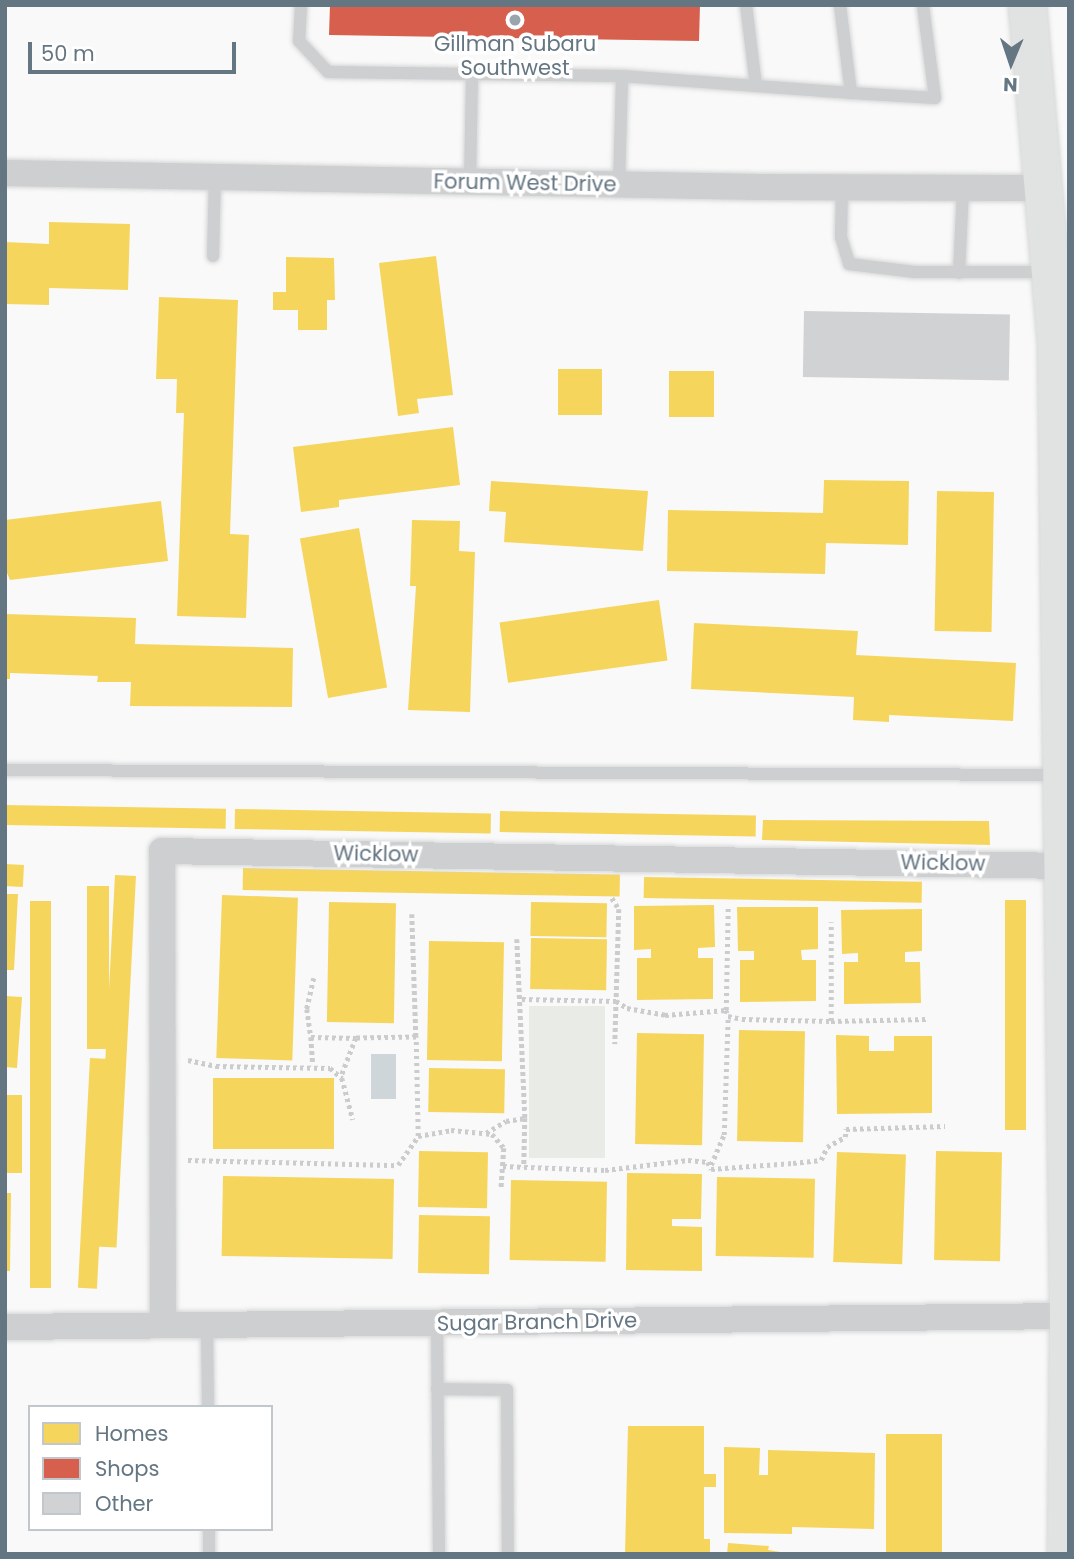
<!DOCTYPE html>
<html>
<head>
<meta charset="utf-8">
<style>
	body { margin:0 }
	#map { position:relative; width:1074px; height:1559px; overflow:hidden; background:#f9f9f9; font-family:Poppins,sans-serif }
	div>[style] { position:absolute }
	[style*='--x'] { left:calc(var(--x)*1px); top:calc(var(--y)*1px); width:calc(var(--w)*1px); rotate:calc(var(--a)*1deg) }
	.green>* { inset:0; background:#e8ebe6; transform-origin:0 0 }
	.water>* { inset:0; background:#ced6d9; transform-origin:0 0 }
	.homes>* { inset:0; background:#f6d55c; transform-origin:0 0 }
	.shops>* { inset:0; background:#d6604d }
	.building>* { inset:0; background:#d0d2d3; transform-origin:0 0 }
	.path>* { height:4.5px; margin-top:-2.25px; transform-origin:0; background:repeating-linear-gradient(90deg,#cbcccd 0 3.5px,transparent 0 7px) }
	.roads { filter:drop-shadow(0 0 2px #d5d6d7) drop-shadow(0 0 2px #d5d6d7) }
	.service>* { height:12px; margin:-6px; padding:0 6px; transform-origin:6px; border-radius:6px; background:#cecfd0 }
	.minor>* { height:26px; margin:-13px; padding:0 13px; transform-origin:13px; border-radius:13px; background:#cecfd0 }
	.secondary>* { height:37px; margin:-18.5px; padding:0 18.5px; transform-origin:18.5px; border-radius:18.5px; background:#e1e2e2 }
	.dots>* { width:19px; height:19px; translate:-50% -50%; box-sizing:border-box; border:4px solid #fff; border-radius:50% }
	span { translate:-50% -50%; white-space:nowrap; text-align:center; line-height:1.15; -webkit-text-stroke:7px #fff; paint-order:stroke }
	.poi-label { font-size:21px; color:#657683 }
	.street-label { font-size:21px; color:#657683 }
	.frame { position:absolute; inset:0; border:7px solid #657683; pointer-events:none }
	.legend { position:absolute; left:28px; top:1405px; width:245px; height:126px; box-sizing:border-box; background:#fff; border:2px solid #c1c8cd; margin:0; padding:9px 12px; list-style:none; font-size:21px; color:#657683 }
	.legend li { display:flex; align-items:center; gap:14px; height:35px }
	.legend b { width:35px; border:2px solid #c1c8cd }
	.north { position:absolute; left:976px; top:28px; width:70px; height:70px; -webkit-text-stroke:5px #fff; paint-order:stroke; rotate:182deg; font-size:19px; font-weight:700; line-height:28px; text-align:center; color:#657683 }
	.north::after { content:''; display:block; margin:auto; width:24px; height:32px; background:#657683; clip-path:polygon(50% 0,100% 100%,50% 72%,0 100%) }
	.scale { position:absolute; left:28px; top:42px; width:208px; height:32px; box-sizing:border-box; border:4px solid #657683; border-top:0; padding-left:9px; font-size:21px; line-height:24px; white-space:nowrap; color:#657683; -webkit-text-stroke:5px #fff; paint-order:stroke }
</style>
</head>
<body>
<div id="map">
	<div class="green">
		<i style="left:605px;top:1006px;width:152px;height:76px;rotate:90deg"></i>
	</div>
	<div class="water">
		<i style="left:371px;top:1054px;width:25px;height:45px"></i>
	</div>
	<div class="homes">
		<i style="clip-path:polygon(49px 222px,130px 224px,128px 290px,49px 288px,49px 305px,5px 304px,5px 242px,49px 244px)"></i>
		<i style="clip-path:polygon(436px 256px,453px 395px,417px 399px,419px 413px,398px 416px,379px 263px)"></i>
		<i style="clip-path:polygon(286px 257px,334px 258px,335px 300px,327px 300px,327px 330px,298px 330px,298px 310px,273px 310px,273px 292px,286px 292px)"></i>
		<i style="clip-path:polygon(159px 297px,238px 300px,230px 534px,249px 535px,246px 618px,177px 616px,184px 413px,176px 413px,177px 379px,156px 379px)"></i>
		<i style="left:558px;top:369px;width:44px;height:46px"></i>
		<i style="left:669px;top:371px;width:45px;height:46px"></i>
		<i style="clip-path:polygon(453px 427px,460px 485px,339px 500px,339px 507px,301px 512px,293px 447px)"></i>
		<i style="clip-path:polygon(824px 480px,909px 481px,908px 545px,826px 543px,825px 574px,667px 571px,668px 510px,823px 513px)"></i>
		<i style="clip-path:polygon(491px 481px,648px 491px,643px 551px,504px 542px,506px 512px,489px 511px)"></i>
		<i style="left:937px;top:491px;width:57px;height:140px;rotate:1deg"></i>
		<i style="clip-path:polygon(161px 501px,168px 561px,10px 580px,5px 568px,5px 520px)"></i>
		<i style="clip-path:polygon(412px 520px,460px 521px,459px 551px,475px 552px,470px 712px,408px 710px,416px 586px,410px 586px)"></i>
		<i style="left:359px;top:528px;width:162px;height:60px;rotate:80deg"></i>
		<i style="left:659px;top:600px;width:61px;height:161px;rotate:82deg"></i>
		<i style="clip-path:polygon(5px 614px,136px 618px,135px 644px,293px 648px,292px 707px,130px 706px,131px 682px,97px 682px,98px 676px,10px 673px,10px 679px,5px 679px)"></i>
		<i style="clip-path:polygon(694px 623px,858px 631px,856px 655px,1016px 663px,1013px 721px,889px 715px,889px 722px,853px 720px,854px 697px,691px 689px)"></i>
		<i style="left:5px;top:805px;width:221px;height:20px;rotate:1deg"></i>
		<i style="left:235px;top:809px;width:256px;height:20px;rotate:1deg"></i>
		<i style="left:500px;top:811px;width:256px;height:21px;rotate:1deg"></i>
		<i style="clip-path:polygon(763px 820px,989px 821px,990px 845px,762px 840px)"></i>
		<i style="left:5px;top:864px;width:19px;height:22px;rotate:3deg"></i>
		<i style="left:243px;top:868px;width:377px;height:22px;rotate:1deg"></i>
		<i style="left:115px;top:875px;width:21px;height:372px;rotate:3deg"></i>
		<i style="left:644px;top:877px;width:278px;height:21px;rotate:1deg"></i>
		<i style="left:109px;top:886px;width:163px;height:22px;rotate:90deg"></i>
		<i style="clip-path:polygon(5px 894px,18px 894px,14px 970px,5px 970px)"></i>
		<i style="left:222px;top:895px;width:76px;height:163px;rotate:2deg"></i>
		<i style="left:1026px;top:900px;width:230px;height:21px;rotate:90deg"></i>
		<i style="left:30px;top:901px;width:21px;height:387px"></i>
		<i style="left:329px;top:902px;width:67px;height:120px;rotate:1deg"></i>
		<i style="left:531px;top:902px;width:76px;height:34px;rotate:1deg"></i>
		<i style="clip-path:polygon(714px 905px,715px 947px,698px 948px,698px 958px,713px 958px,713px 999px,637px 1000px,637px 958px,651px 958px,651px 949px,634px 950px,634px 906px)"></i>
		<i style="clip-path:polygon(737px 907px,818px 907px,818px 949px,801px 950px,802px 960px,816px 960px,816px 1001px,740px 1002px,740px 960px,754px 960px,754px 951px,738px 951px)"></i>
		<i style="clip-path:polygon(922px 909px,922px 951px,905px 952px,905px 962px,920px 962px,921px 1003px,844px 1004px,844px 962px,858px 962px,858px 953px,842px 954px,841px 910px)"></i>
		<i style="left:531px;top:938px;width:76px;height:51px;rotate:1deg"></i>
		<i style="left:429px;top:941px;width:75px;height:119px;rotate:1deg"></i>
		<i style="clip-path:polygon(5px 996px,22px 997px,17px 1068px,5px 1067px)"></i>
		<i style="left:739px;top:1030px;width:66px;height:111px;rotate:1deg"></i>
		<i style="left:637px;top:1033px;width:67px;height:111px;rotate:1deg"></i>
		<i style="clip-path:polygon(836px 1035px,869px 1036px,869px 1051px,894px 1051px,894px 1036px,932px 1036px,932px 1113px,837px 1114px)"></i>
		<i style="left:90px;top:1058px;width:19px;height:230px;rotate:3deg"></i>
		<i style="left:429px;top:1068px;width:76px;height:44px;rotate:1deg"></i>
		<i style="left:213px;top:1078px;width:121px;height:71px"></i>
		<i style="left:5px;top:1095px;width:17px;height:78px"></i>
		<i style="left:419px;top:1151px;width:69px;height:56px;rotate:1deg"></i>
		<i style="left:936px;top:1151px;width:66px;height:109px;rotate:1deg"></i>
		<i style="left:837px;top:1152px;width:69px;height:110px;rotate:2deg"></i>
		<i style="clip-path:polygon(627px 1173px,702px 1174px,701px 1219px,672px 1219px,672px 1226px,702px 1227px,702px 1271px,626px 1270px)"></i>
		<i style="left:223px;top:1176px;width:171px;height:80px;rotate:1deg"></i>
		<i style="left:717px;top:1177px;width:98px;height:79px;rotate:1deg"></i>
		<i style="left:511px;top:1180px;width:96px;height:80px;rotate:1deg"></i>
		<i style="clip-path:polygon(5px 1193px,11px 1193px,10px 1271px,5px 1271px)"></i>
		<i style="left:419px;top:1215px;width:71px;height:58px;rotate:1deg"></i>
		<i style="clip-path:polygon(628px 1426px,704px 1426px,704px 1474px,716px 1474px,716px 1487px,704px 1487px,704px 1539px,710px 1539px,710px 1554px,625px 1554px)"></i>
		<i style="left:942px;top:1434px;width:120px;height:56px;rotate:90deg"></i>
		<i style="clip-path:polygon(724px 1447px,760px 1448px,759px 1475px,768px 1475px,768px 1450px,875px 1453px,874px 1529px,792px 1527px,792px 1534px,724px 1533px)"></i>
		<i style="clip-path:polygon(728px 1543px,769px 1546px,768px 1550px,792px 1554px,727px 1554px)"></i>
	</div>
	<div class="shops">
		<i style="clip-path:polygon(330px 5px,700px 5px,699px 41px,329px 35px)"></i>
	</div>
	<div class="building">
		<i style="left:804px;top:311px;width:206px;height:66px;rotate:1deg"></i>
	</div>
	<div class="path">
		<i style="--x:612;--y:898;--w:13;--a:58"></i>
		<i style="--x:619;--y:909;--w:135;--a:91.7"></i>
		<i style="--x:412;--y:914;--w:123;--a:88.1"></i>
		<i style="--x:517;--y:939;--w:179;--a:87.4"></i>
		<i style="--x:314;--y:978;--w:32;--a:103"></i>
		<i style="--x:307;--y:1009;--w:28;--a:82"></i>
		<i style="--x:311;--y:1037;--w:45;--a:1.3"></i>
		<i style="--x:522;--y:999;--w:94;--a:1.2"></i>
		<i style="--x:616;--y:1001;--w:13;--a:32"></i>
		<i style="--x:627;--y:1008;--w:39;--a:10"></i>
		<i style="--x:665;--y:1015;--w:61;--a:-4.7"></i>
		<i style="--x:726;--y:1010;--w:102;--a:-88.9"></i>
		<i style="--x:726;--y:1010;--w:6;--a:72"></i>
		<i style="--x:728;--y:1016;--w:14;--a:12"></i>
		<i style="--x:742;--y:1019;--w:89;--a:1.3"></i>
		<i style="--x:831;--y:1021;--w:99;--a:-90"></i>
		<i style="--x:831;--y:1021;--w:96;--a:-1.2"></i>
		<i style="--x:311;--y:1037;--w:28;--a:86"></i>
		<i style="--x:188;--y:1060;--w:29;--a:12"></i>
		<i style="--x:216;--y:1066;--w:114;--a:1"></i>
		<i style="--x:330;--y:1068;--w:16;--a:40"></i>
		<i style="--x:342;--y:1078;--w:43;--a:75.3"></i>
		<i style="--x:486;--y:1133;--w:23;--a:-31"></i>
		<i style="--x:506;--y:1121;--w:19;--a:-9"></i>
		<i style="--x:525;--y:1118;--w:49;--a:91.2"></i>
		<i style="--x:418;--y:1136;--w:34;--a:-10"></i>
		<i style="--x:451;--y:1130;--w:41;--a:5.6"></i>
		<i style="--x:492;--y:1134;--w:18;--a:49"></i>
		<i style="--x:504;--y:1148;--w:39;--a:94"></i>
		<i style="--x:188;--y:1160;--w:210;--a:1.4"></i>
		<i style="--x:398;--y:1165;--w:35;--a:-55"></i>
		<i style="--x:418;--y:1136;--w:99;--a:-91.2"></i>
		<i style="--x:416;--y:1037;--w:60;--a:179"></i>
		<i style="--x:356;--y:1038;--w:42;--a:111"></i>
		<i style="--x:711;--y:1165;--w:33;--a:-67"></i>
		<i style="--x:724;--y:1135;--w:119;--a:-88.1"></i>
		<i style="--x:503;--y:1166;--w:102;--a:2.2"></i>
		<i style="--x:605;--y:1170;--w:84;--a:-6.9"></i>
		<i style="--x:688;--y:1160;--w:20;--a:6"></i>
		<i style="--x:708;--y:1162;--w:8;--a:67"></i>
		<i style="--x:711;--y:1169;--w:82;--a:-4.2"></i>
		<i style="--x:793;--y:1163;--w:28;--a:-6"></i>
		<i style="--x:821;--y:1160;--w:14;--a:-65"></i>
		<i style="--x:827;--y:1147;--w:21;--a:-29"></i>
		<i style="--x:845;--y:1137;--w:8;--a:-83"></i>
		<i style="--x:846;--y:1129;--w:99;--a:-1.7"></i>
	</div>
	<div class="roads">
		<div class="service">
			<i style="--x:301;--y:5;--w:36;--a:93"></i>
			<i style="--x:299;--y:41;--w:42;--a:46.9"></i>
			<i style="--x:328;--y:72;--w:294;--a:0.8"></i>
			<i style="--x:622;--y:76;--w:134;--a:4.3"></i>
			<i style="--x:756;--y:86;--w:82;--a:-97"></i>
			<i style="--x:840;--y:5;--w:89;--a:82.9"></i>
			<i style="--x:851;--y:93;--w:84;--a:3.4"></i>
			<i style="--x:935;--y:98;--w:94;--a:-97.4"></i>
			<i style="--x:756;--y:86;--w:95;--a:4.2"></i>
			<i style="--x:470;--y:181;--w:107;--a:-88.9"></i>
			<i style="--x:619;--y:185;--w:109;--a:-88.4"></i>
			<i style="--x:842;--y:188;--w:49;--a:91.2"></i>
			<i style="--x:841;--y:237;--w:28;--a:73"></i>
			<i style="--x:849;--y:264;--w:66;--a:6.9"></i>
			<i style="--x:915;--y:272;--w:132;--a:0"></i>
			<i style="--x:213;--y:256;--w:80;--a:-88.6"></i>
			<i style="--x:959;--y:273;--w:85;--a:-87.3"></i>
			<i style="--x:5;--y:770;--w:1053;--a:0.27"></i>
			<i style="--x:437;--y:1323;--w:231;--a:89.5"></i>
			<i style="--x:207;--y:1325;--w:82;--a:89.3"></i>
			<i style="--x:437;--y:1389;--w:70;--a:0.8"></i>
			<i style="--x:507;--y:1390;--w:164;--a:89.7"></i>
			<i style="--x:209;--y:1529;--w:25;--a:90"></i>
		</div>
		<div class="minor">
			<i style="--x:5;--y:173;--w:753;--a:1.07"></i>
			<i style="--x:758;--y:187;--w:286;--a:0.2"></i>
			<i style="--x:163;--y:1325;--w:474;--a:-90.1"></i>
			<i style="--x:162;--y:851;--w:902;--a:0.95"></i>
			<i style="--x:5;--y:1327;--w:1063;--a:-0.59"></i>
		</div>
		<div class="secondary">
			<i style="--x:1027;--y:5;--w:340;--a:85.1"></i>
			<i style="--x:1056;--y:344;--w:972;--a:89.29"></i>
			<i style="--x:1068;--y:1316;--w:238;--a:90.5"></i>
		</div>
	</div>
	<div class="dots">
		<i style="left:515px;top:20px;background:#99a4ac"></i>
	</div>
	<div class="poi-label">
		<span style="left:515px;top:56px">Gillman Subaru<br>Southwest</span>
	</div>
	<div class="street-label">
		<span style="left:525px;top:183px;rotate:1deg">Forum West Drive</span>
		<span style="left:376px;top:854px;rotate:1deg">Wicklow</span>
		<span style="left:943px;top:863px;rotate:1deg">Wicklow</span>
		<span style="left:537px;top:1322px;rotate:-1deg">Sugar Branch Drive</span>
	</div>
	<div class="frame"></div>
	<ul class="legend">
	<li><b style="height:19px;background:#f6d55c"></b>Homes</li>
	<li><b style="height:19px;background:#d6604d"></b>Shops</li>
	<li><b style="height:19px;background:#d0d2d3"></b>Other</li>
	</ul>
	<div class="north">N</div>
	<div class="scale">50 m</div>
</div>
</body>
</html>
